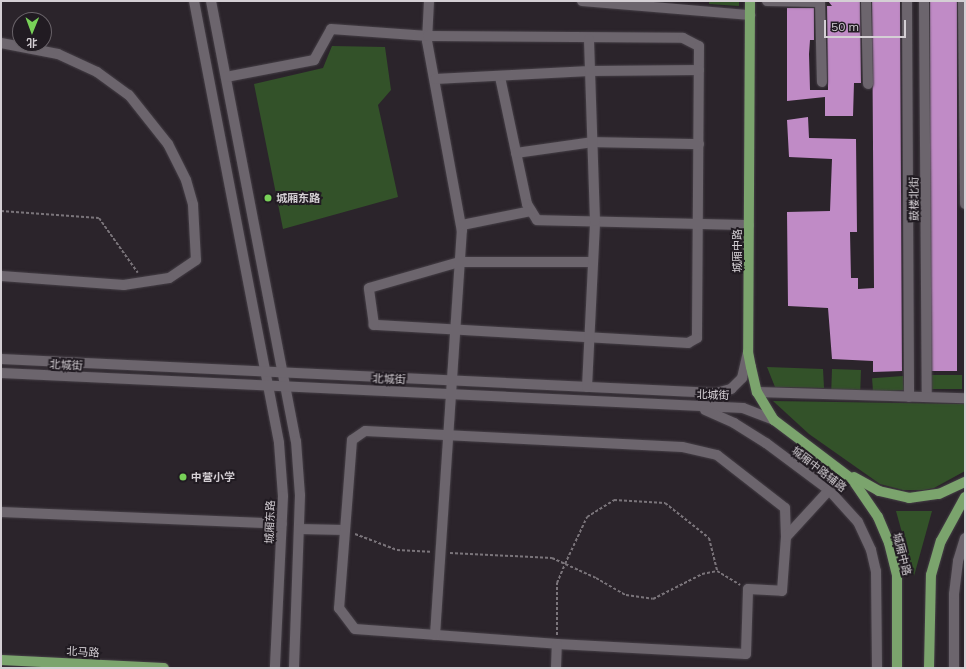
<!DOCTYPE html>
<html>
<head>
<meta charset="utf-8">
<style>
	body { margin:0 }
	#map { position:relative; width:966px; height:669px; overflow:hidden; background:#2b242b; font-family:Mulish,"Noto Sans SC",sans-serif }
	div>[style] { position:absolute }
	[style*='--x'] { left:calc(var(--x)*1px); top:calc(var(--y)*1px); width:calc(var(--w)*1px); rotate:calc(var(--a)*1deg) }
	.green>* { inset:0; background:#335229; transform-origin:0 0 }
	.building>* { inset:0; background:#c08bc6; transform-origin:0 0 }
	.path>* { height:2px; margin-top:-1px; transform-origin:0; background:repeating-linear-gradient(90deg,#7a747a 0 3px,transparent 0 5px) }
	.roads { filter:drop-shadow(0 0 1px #453f46) drop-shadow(0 0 1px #453f46) }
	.minor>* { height:10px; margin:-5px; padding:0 5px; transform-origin:5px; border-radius:5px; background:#6c656d }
	.major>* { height:10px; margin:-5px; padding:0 5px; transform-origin:5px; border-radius:5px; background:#7ba46d }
	.dots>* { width:11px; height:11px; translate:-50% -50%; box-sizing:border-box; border:2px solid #211b22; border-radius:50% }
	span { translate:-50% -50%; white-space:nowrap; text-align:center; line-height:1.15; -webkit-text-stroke:4px #211b22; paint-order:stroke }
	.poi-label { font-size:11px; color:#d4cfd4; font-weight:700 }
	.left { translate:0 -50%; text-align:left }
	.street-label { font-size:11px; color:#d4cfd4 }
	.frame { position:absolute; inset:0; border:2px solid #d4cfd4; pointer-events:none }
	.north { position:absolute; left:12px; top:12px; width:40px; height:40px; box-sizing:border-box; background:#211b22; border:1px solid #696369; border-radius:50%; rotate:181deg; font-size:11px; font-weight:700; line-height:16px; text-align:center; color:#d4cfd4 }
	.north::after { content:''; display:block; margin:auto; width:14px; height:18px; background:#78d158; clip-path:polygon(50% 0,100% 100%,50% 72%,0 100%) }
	.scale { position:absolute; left:824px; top:20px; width:82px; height:18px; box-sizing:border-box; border:2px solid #d4cfd4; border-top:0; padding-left:5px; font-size:12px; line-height:14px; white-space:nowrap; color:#d4cfd4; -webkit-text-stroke:3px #211b22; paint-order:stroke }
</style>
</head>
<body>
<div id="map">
	<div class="green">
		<i style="clip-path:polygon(709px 1px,739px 1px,739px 6px,709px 4px)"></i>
		<i style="clip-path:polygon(332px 46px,385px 47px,391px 90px,378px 105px,398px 197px,283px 229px,254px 84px,323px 68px)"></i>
		<i style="clip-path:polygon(767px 367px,823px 369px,824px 388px,775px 387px)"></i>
		<i style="left:832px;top:369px;width:29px;height:20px;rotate:2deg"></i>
		<i style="left:931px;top:375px;width:31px;height:14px"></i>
		<i style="left:903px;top:376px;width:14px;height:31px;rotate:86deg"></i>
		<i style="clip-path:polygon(773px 401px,965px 404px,965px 471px,934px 488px,924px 490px,903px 490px,880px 484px,809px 434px)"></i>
		<i style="clip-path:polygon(896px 511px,932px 511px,914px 576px)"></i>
	</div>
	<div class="building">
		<i style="clip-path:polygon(828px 1px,860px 1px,861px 83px,854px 83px,853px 116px,825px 116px,825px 97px,787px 101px,787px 8px,814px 8px,814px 40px,810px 40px,809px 54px,810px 90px,828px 90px,827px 6px,832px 6px)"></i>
		<i style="clip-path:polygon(872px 1px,900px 1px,902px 371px,873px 372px,873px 361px,832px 359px,828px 308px,788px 306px,787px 212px,830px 211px,832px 159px,789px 157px,787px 120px,808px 117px,809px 138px,856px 139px,857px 232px,850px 232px,851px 278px,858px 278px,858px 289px,874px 288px)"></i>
		<i style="left:930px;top:1px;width:27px;height:370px"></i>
	</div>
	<div class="path">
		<i style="--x:1;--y:149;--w:8;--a:90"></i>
		<i style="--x:1;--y:211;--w:98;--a:4.1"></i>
		<i style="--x:99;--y:218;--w:67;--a:54.7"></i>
		<i style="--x:355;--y:534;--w:45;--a:20.9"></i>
		<i style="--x:397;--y:550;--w:33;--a:3"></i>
		<i style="--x:450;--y:553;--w:102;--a:2.8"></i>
		<i style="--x:552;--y:558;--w:48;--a:24.4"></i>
		<i style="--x:596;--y:578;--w:34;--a:30"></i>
		<i style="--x:626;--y:595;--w:27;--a:8"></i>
		<i style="--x:653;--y:599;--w:55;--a:-27"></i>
		<i style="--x:702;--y:574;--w:15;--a:-11"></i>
		<i style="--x:717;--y:571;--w:27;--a:31"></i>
		<i style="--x:557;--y:635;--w:52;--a:-90"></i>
		<i style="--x:557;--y:583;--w:21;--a:-67"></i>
		<i style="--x:565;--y:564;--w:52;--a:-64.9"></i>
		<i style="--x:587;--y:517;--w:32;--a:-32"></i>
		<i style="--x:614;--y:500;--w:51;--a:3.4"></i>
		<i style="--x:665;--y:503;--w:56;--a:38.5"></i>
		<i style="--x:709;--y:538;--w:34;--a:76"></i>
	</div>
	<div class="roads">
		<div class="minor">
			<i style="--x:194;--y:1;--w:450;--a:79.1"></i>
			<i style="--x:279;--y:443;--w:53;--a:85.7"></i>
			<i style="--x:283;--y:496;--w:172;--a:92.7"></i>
			<i style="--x:211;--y:1;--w:448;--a:79.1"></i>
			<i style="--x:296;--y:441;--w:54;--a:85.8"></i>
			<i style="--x:300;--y:495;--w:173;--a:92"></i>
			<i style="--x:429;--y:1;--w:40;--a:92.9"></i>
			<i style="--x:427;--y:41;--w:193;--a:79.6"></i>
			<i style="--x:582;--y:1;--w:169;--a:4.8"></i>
			<i style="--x:767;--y:1;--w:53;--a:1.1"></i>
			<i style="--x:820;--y:2;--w:80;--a:88.6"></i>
			<i style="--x:866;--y:1;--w:83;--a:88.6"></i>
			<i style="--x:907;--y:1;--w:396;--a:89.7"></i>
			<i style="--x:924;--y:1;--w:396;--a:89.6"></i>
			<i style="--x:963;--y:1;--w:203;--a:89.4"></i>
			<i style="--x:1;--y:43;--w:58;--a:10.9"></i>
			<i style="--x:58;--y:54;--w:43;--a:24.8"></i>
			<i style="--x:97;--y:72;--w:39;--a:36"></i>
			<i style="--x:129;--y:95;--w:63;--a:51.5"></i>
			<i style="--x:168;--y:144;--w:40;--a:63.4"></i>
			<i style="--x:186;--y:180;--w:26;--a:74"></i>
			<i style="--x:193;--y:205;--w:55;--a:86.9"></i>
			<i style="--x:196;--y:260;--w:32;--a:146"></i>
			<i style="--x:169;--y:278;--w:46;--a:171.2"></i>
			<i style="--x:124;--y:285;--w:123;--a:-175.8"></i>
			<i style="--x:226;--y:77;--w:90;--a:-10.9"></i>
			<i style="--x:314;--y:60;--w:35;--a:-61"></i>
			<i style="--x:331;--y:29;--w:97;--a:4.1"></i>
			<i style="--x:428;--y:36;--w:255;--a:0.4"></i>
			<i style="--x:683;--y:38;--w:18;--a:27"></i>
			<i style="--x:699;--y:46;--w:292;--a:90.4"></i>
			<i style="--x:697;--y:338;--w:10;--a:151"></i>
			<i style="--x:688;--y:343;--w:315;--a:-176.7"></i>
			<i style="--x:374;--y:325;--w:37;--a:-98"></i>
			<i style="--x:369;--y:288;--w:94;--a:-16.1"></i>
			<i style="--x:459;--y:262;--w:134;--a:0"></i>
			<i style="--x:500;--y:77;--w:130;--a:78"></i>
			<i style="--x:527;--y:204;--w:19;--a:58"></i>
			<i style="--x:537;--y:220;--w:212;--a:1.4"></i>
			<i style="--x:435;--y:79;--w:155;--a:-3"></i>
			<i style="--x:590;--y:71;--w:109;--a:-0.5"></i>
			<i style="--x:516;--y:153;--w:78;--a:-8.1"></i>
			<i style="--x:593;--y:142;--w:106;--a:1.1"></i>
			<i style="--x:1;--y:359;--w:716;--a:2.72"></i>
			<i style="--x:716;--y:393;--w:16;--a:-15"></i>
			<i style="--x:731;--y:389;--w:16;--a:-45"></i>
			<i style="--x:742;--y:378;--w:27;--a:-77"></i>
			<i style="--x:1;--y:373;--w:743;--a:2.7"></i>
			<i style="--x:743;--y:408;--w:33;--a:21"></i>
			<i style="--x:587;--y:387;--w:166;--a:-87.2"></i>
			<i style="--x:595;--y:221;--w:182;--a:-91.9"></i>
			<i style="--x:757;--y:392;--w:208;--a:1.7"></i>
			<i style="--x:705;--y:410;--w:32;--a:24"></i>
			<i style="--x:734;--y:423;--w:38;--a:32"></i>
			<i style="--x:766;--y:443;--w:79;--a:36.7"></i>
			<i style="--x:829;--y:490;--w:43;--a:47.8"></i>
			<i style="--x:858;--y:522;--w:31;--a:65"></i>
			<i style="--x:871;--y:550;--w:22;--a:77"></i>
			<i style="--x:876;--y:571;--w:97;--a:89.4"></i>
			<i style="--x:1;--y:512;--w:281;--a:2.4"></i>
			<i style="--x:299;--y:529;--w:46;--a:1.2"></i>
			<i style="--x:786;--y:537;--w:29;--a:-92"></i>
			<i style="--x:785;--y:508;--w:86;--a:-142.1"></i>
			<i style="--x:717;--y:455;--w:36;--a:-167"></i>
			<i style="--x:682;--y:447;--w:317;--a:-177.1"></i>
			<i style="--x:365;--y:431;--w:16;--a:145"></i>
			<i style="--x:352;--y:440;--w:169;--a:94.4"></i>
			<i style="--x:339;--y:608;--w:26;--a:53"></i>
			<i style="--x:355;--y:629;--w:203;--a:4.2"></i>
			<i style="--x:557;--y:644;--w:189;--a:3"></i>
			<i style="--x:746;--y:654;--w:65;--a:-88.2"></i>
			<i style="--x:748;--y:589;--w:34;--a:3"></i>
			<i style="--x:782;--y:591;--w:54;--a:-85.8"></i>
			<i style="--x:786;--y:537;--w:64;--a:-47.5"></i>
			<i style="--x:435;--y:635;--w:411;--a:-86.2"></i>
			<i style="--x:462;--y:225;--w:70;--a:-11.5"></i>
			<i style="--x:556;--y:668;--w:24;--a:-88"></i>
			<i style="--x:954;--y:668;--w:74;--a:-90"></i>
			<i style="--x:954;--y:594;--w:33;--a:-83"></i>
			<i style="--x:958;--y:561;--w:24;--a:-73"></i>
		</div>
		<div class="major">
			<i style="--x:750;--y:1;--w:351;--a:90.3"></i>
			<i style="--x:748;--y:352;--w:15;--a:79"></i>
			<i style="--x:751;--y:367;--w:26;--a:77"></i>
			<i style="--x:757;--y:392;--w:33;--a:59"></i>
			<i style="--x:774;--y:420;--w:98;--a:37.1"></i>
			<i style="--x:852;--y:479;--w:46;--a:55.6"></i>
			<i style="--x:878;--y:517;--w:28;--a:67"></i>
			<i style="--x:889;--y:543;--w:34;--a:76"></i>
			<i style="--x:897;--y:576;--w:92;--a:90"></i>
			<i style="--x:854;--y:477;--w:29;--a:29"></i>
			<i style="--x:879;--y:491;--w:31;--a:13"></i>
			<i style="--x:909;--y:498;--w:30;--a:-8"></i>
			<i style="--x:939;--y:494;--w:29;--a:-25"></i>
			<i style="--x:1;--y:660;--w:163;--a:2.8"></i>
			<i style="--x:929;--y:668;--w:93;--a:-88.8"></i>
			<i style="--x:931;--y:575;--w:35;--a:-74"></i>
			<i style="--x:941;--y:541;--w:50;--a:-61.4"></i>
		</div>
	</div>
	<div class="dots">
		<i style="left:268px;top:198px;background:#78d158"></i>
		<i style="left:183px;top:477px;background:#78d158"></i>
	</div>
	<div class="poi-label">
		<span class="left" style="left:276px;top:198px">城厢东路</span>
		<span class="left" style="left:191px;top:477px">中营小学</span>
	</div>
	<div class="street-label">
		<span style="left:914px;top:199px;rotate:-90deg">鼓楼北街</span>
		<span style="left:737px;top:251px;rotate:-90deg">城厢中路</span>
		<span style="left:66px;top:365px;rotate:3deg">北城街</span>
		<span style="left:389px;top:379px;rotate:2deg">北城街</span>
		<span style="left:713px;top:395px;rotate:2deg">北城街</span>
		<span style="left:819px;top:469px;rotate:38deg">城厢中路辅路</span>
		<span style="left:270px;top:522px;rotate:-88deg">城厢东路</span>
		<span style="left:902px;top:554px;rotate:76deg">城厢中路</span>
		<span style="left:83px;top:652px;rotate:3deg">北马路</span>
	</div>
	<div class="frame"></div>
	<div class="north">北</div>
	<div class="scale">50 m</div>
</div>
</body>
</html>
